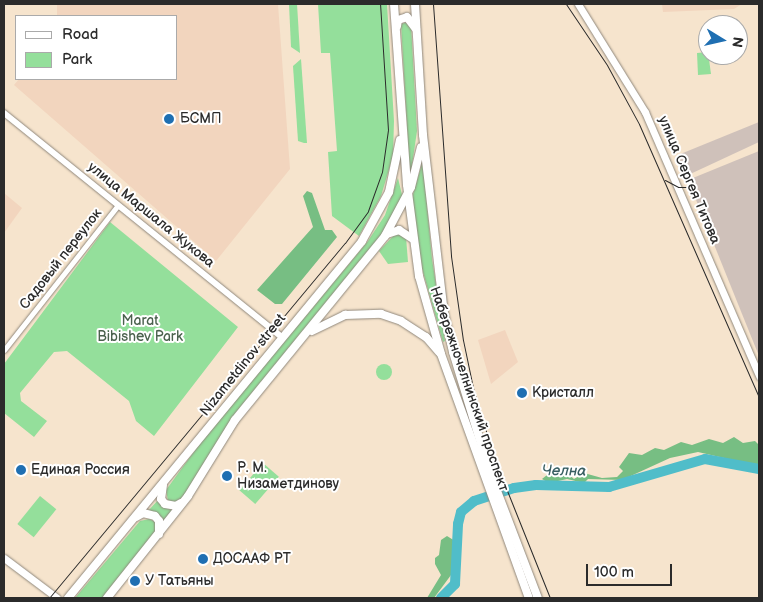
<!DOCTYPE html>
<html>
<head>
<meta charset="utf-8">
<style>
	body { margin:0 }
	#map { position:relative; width:763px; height:602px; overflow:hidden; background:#f6e4cd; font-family:"Balsamiq Sans",sans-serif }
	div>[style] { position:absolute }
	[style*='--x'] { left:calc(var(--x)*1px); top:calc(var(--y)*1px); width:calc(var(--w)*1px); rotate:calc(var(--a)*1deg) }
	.built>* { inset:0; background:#f2d5be }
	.industrial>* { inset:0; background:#cfc1ba }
	.green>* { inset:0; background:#94df9b; transform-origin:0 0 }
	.round { border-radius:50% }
	.forest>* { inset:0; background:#77be83 }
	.river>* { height:10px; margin:-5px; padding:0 5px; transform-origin:5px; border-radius:5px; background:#50bdc9 }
	.roads { filter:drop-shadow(0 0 1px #90887c) drop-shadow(0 0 1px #90887c) }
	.minor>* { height:5px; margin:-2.5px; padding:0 2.5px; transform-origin:2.5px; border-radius:2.5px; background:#fff }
	.tertiary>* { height:6px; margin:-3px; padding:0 3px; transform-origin:3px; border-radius:3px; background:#fff }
	.secondary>* { height:7px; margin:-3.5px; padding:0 3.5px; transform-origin:3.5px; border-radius:3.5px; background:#fff }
	.primary>* { height:8px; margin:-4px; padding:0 4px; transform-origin:4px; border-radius:4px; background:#fff }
	.tram>* { height:1px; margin:-0.5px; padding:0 0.5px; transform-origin:0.5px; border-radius:0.5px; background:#2b2b2b }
	.dots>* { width:14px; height:14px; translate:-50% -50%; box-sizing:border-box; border:2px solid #fff; border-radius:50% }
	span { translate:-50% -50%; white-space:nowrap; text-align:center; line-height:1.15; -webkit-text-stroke:4px #fff; paint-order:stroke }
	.poi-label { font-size:14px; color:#2b2b2b }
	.left { translate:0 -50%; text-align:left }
	.street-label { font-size:14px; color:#2b2b2b }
	.park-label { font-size:14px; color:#4a614d }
	.water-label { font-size:15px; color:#385e62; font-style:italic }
	.frame { position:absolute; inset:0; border:5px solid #2b2b2b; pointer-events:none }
	.legend { position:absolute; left:15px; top:15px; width:162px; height:65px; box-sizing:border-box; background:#fff; border:1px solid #aaa; margin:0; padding:6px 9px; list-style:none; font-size:15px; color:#2b2b2b }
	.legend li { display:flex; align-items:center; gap:10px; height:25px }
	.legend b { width:25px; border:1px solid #aaa }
	.north { position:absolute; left:698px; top:15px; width:50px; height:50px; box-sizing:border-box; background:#fff; border:1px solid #aaa; border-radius:50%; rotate:99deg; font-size:14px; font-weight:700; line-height:20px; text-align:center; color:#2b2b2b }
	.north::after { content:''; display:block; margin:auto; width:18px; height:22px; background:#1f6fb2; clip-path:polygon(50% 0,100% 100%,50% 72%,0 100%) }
	.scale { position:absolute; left:586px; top:564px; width:86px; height:22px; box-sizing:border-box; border:2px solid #2b2b2b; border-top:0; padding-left:6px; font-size:15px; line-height:18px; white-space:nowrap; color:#2b2b2b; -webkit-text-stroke:4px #fff; paint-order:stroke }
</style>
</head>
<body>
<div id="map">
	<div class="built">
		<i style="clip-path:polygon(57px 4px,278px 4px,290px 169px,216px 261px,14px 85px,19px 79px,176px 79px,176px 16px,57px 16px)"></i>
		<i style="clip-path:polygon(662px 4px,742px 4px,734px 9px,663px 12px)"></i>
		<i style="clip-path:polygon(4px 193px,22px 208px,4px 233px)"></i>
		<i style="clip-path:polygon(505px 330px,518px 362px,491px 384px,478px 340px)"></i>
	</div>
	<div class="industrial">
		<i style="clip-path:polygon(759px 122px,759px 142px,686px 176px,678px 155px)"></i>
		<i style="clip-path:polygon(759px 151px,759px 356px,688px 180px)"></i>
	</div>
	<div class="green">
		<i style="clip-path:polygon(289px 4px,297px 4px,300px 53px,291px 47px)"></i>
		<i style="clip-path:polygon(318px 4px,387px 4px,394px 121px,393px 156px,381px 196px,359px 236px,332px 216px,328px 152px,337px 151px,330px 53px,321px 53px)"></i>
		<i style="clip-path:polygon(408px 22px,411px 25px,417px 131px,410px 179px,401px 24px)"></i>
		<i style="clip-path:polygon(708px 52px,711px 74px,698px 75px,697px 53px)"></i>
		<i style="clip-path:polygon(301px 59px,307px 143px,304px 143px,298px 141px,293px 66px)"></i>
		<i style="clip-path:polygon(423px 160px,432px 259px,445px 341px,443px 342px,421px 265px,412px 198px)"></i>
		<i style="clip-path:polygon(398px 178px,403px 199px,382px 235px,236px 413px,182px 499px,177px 503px,168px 501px,166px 490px,201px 442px,368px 241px,385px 215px)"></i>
		<i style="clip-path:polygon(110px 222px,238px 327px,154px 436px,136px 421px,129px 401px,67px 351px,54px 352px,20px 393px,21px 401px,47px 421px,34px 437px,4px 413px,4px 364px)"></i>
		<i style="clip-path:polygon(396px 233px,406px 237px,408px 262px,388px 264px,379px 251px)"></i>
		<i class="round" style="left:376px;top:364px;width:16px;height:16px"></i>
		<i style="left:263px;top:463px;width:21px;height:36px;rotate:41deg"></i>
		<i style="left:40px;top:496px;width:21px;height:36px;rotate:39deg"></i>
		<i style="clip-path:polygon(159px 499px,164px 507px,174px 511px,165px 524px,158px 514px,148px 511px)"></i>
		<i style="clip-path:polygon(149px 519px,156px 522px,156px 534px,103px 598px,75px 598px,140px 521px)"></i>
	</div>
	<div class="forest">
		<i style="clip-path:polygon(307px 191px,312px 193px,325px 230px,332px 230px,337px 237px,282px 304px,275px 304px,257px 290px,313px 227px,303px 196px)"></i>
		<i style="clip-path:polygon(734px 437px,743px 443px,755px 441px,759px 445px,759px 466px,698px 452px,670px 458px,622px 480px,588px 479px,584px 483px,567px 479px,549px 483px,542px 479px,547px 475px,568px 474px,574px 479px,584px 473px,602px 478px,617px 477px,623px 471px,619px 467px,629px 453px,642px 455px,655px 448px,664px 450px,681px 442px,692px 445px,709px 439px,723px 443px)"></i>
		<i style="clip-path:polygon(447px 536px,455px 541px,451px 575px,434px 598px,427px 598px,441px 575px,435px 564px,435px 558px,439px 555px,441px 540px)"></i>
	</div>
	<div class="river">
		<i style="--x:441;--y:598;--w:20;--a:-45"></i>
		<i style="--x:455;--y:584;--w:60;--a:-87.1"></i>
		<i style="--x:458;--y:524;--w:12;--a:-76"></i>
		<i style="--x:461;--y:512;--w:17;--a:-40"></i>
		<i style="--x:474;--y:501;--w:42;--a:-18"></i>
		<i style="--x:514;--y:488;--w:22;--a:-8"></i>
		<i style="--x:536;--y:485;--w:73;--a:1.6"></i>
		<i style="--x:609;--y:487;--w:100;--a:-16.3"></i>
		<i style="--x:705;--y:459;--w:55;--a:10.5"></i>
	</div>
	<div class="roads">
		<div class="minor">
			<i style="--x:4;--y:350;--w:184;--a:-51.8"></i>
		</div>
		<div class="tertiary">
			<i style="--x:4;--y:113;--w:357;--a:38.9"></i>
		</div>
		<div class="secondary">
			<i style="--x:578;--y:4;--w:127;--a:58.2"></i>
			<i style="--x:645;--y:112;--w:288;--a:66.6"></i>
			<i style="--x:4;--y:558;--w:66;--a:37"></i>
		</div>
		<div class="primary">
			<i style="--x:394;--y:4;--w:181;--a:85.9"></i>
			<i style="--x:407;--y:185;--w:92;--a:82.5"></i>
			<i style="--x:419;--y:276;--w:81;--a:74.2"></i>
			<i style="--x:441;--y:354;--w:259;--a:70.2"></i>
			<i style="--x:415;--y:4;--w:131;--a:86.5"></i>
			<i style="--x:423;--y:135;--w:179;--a:83.3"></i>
			<i style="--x:444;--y:313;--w:40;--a:77"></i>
			<i style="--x:453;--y:352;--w:123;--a:73"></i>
			<i style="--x:489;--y:470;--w:137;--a:69.1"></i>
			<i style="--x:397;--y:26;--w:6;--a:-81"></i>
			<i style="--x:398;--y:20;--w:9;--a:-18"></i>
			<i style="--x:407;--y:17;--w:15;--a:53"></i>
			<i style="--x:387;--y:234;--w:13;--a:-18"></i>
			<i style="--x:399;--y:230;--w:17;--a:33"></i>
			<i style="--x:312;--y:331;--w:37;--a:-26"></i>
			<i style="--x:345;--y:315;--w:36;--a:-2"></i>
			<i style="--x:381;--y:314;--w:21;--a:19"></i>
			<i style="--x:401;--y:321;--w:30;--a:33"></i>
			<i style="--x:426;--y:337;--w:20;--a:49"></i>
			<i style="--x:163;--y:485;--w:14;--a:98"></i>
			<i style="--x:161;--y:499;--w:6;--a:51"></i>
			<i style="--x:165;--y:504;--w:11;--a:10"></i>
			<i style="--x:176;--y:506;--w:6;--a:-31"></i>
			<i style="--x:136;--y:517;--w:8;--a:-30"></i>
			<i style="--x:143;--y:513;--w:12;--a:14"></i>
			<i style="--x:155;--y:516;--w:6;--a:51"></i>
			<i style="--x:159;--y:521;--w:13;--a:90"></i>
			<i style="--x:68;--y:598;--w:462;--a:-50.5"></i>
			<i style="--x:362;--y:241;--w:56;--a:-61.1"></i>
			<i style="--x:389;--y:192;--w:53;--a:-78.1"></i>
			<i style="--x:107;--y:598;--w:130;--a:-51.5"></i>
			<i style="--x:188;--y:496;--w:89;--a:-58.3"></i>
			<i style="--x:235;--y:420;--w:237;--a:-50.8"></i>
			<i style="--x:385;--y:236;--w:55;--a:-62"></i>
			<i style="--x:411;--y:187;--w:41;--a:-76"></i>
		</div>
	</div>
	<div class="tram">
		<i style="--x:433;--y:4;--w:253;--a:85.9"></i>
		<i style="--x:451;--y:256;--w:85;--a:81.9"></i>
		<i style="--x:463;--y:340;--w:49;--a:78.2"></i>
		<i style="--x:473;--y:388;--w:73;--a:73.3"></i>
		<i style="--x:494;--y:458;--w:151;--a:68.2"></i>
		<i style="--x:566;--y:4;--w:73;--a:56.1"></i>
		<i style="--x:607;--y:65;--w:67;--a:61.5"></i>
		<i style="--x:639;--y:124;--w:299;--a:66.3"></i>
		<i style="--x:665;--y:180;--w:15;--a:28"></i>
		<i style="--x:678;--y:187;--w:13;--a:0"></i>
		<i style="--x:49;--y:598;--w:462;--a:-50.2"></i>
		<i style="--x:345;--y:243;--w:39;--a:-54"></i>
		<i style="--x:368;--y:211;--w:41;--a:-70.3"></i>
		<i style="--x:382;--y:172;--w:42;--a:-81.9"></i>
		<i style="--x:388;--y:130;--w:126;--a:-93.6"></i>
	</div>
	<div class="dots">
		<i style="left:169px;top:119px;background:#1f6fb2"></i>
		<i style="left:522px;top:393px;background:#1f6fb2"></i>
		<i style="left:21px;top:470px;background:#1f6fb2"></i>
		<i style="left:227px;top:476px;background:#1f6fb2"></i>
		<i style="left:203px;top:559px;background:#1f6fb2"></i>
		<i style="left:135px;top:581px;background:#1f6fb2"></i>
	</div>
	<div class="poi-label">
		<span class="left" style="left:180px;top:119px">БСМП</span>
		<span class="left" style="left:532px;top:393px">Кристалл</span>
		<span class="left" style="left:237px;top:476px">Р. М.<br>Низаметдинову</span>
		<span class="left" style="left:31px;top:470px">Единая Россия</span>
		<span class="left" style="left:213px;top:559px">ДОСААФ РТ</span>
		<span class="left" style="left:145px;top:581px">У Татьяны</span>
	</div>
	<div class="street-label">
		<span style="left:689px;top:180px;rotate:67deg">улица Сергея Титова</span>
		<span style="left:151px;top:215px;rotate:39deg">улица Маршала Жукова</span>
		<span style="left:61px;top:259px;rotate:-52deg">Садовый переулок</span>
		<span style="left:243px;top:365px;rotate:-51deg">Nizametdinov street</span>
		<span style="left:469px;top:389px;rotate:71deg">Набережночелнинский проспект</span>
	</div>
	<div class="park-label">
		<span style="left:140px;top:329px">Marat<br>Bibishev Park</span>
	</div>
	<div class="water-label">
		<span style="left:564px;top:471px;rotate:1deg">Челна</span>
	</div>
	<div class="frame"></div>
	<ul class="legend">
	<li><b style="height:6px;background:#fff"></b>Road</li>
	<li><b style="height:14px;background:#94df9b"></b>Park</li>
	</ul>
	<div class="north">N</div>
	<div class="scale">100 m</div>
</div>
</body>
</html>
